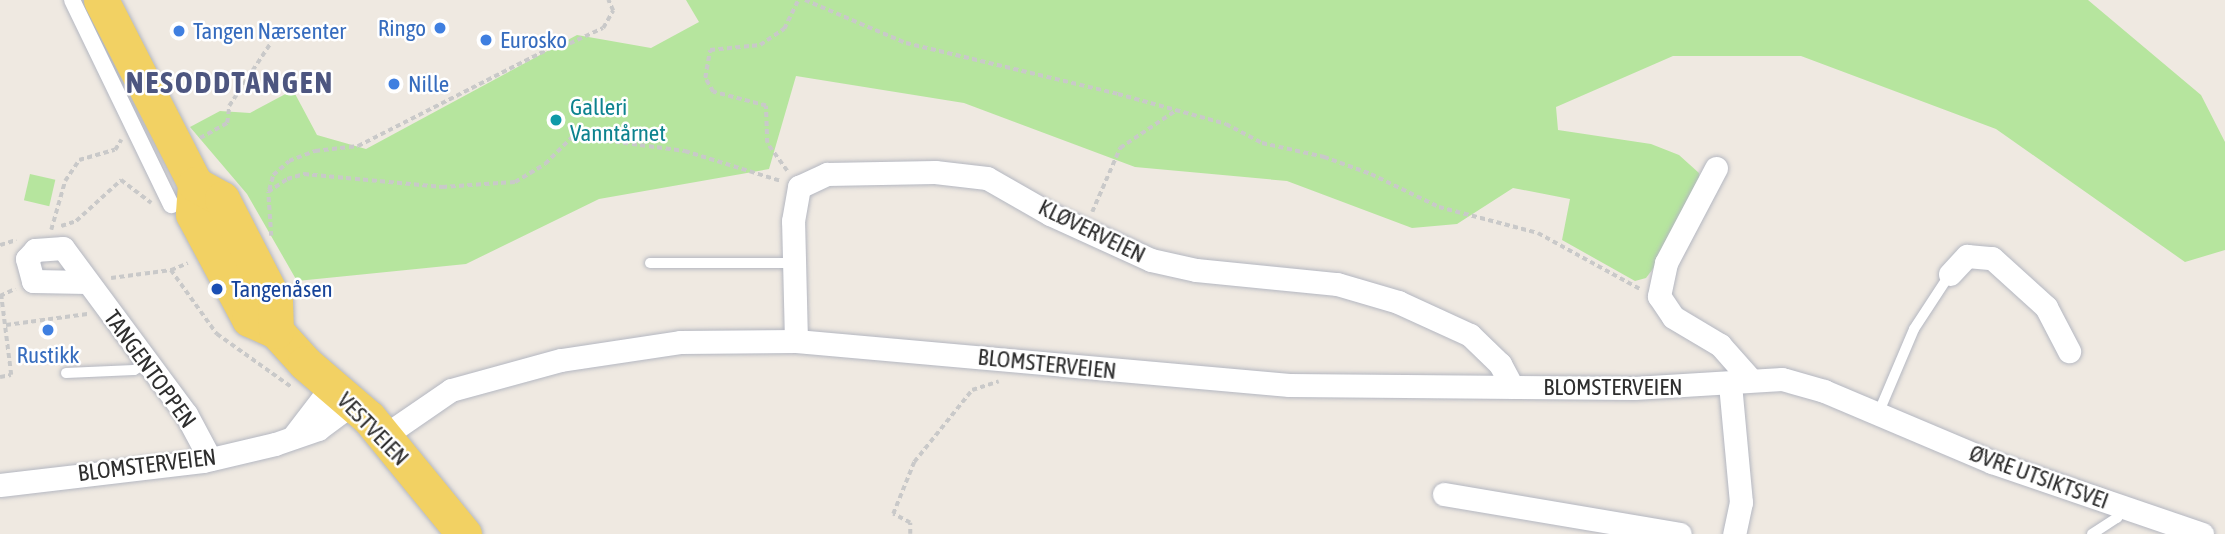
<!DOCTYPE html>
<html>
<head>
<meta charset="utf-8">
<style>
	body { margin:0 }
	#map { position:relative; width:2225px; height:534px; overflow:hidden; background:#efe9e1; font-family:"Asap Condensed",sans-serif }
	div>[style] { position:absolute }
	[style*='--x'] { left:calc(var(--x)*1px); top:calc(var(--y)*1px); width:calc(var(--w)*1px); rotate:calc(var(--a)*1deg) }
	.green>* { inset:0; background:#b6e59e; transform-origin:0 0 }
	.path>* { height:3.5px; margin-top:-1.75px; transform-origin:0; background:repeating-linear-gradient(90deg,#c9c9c9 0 5px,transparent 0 8.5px) }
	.roads { filter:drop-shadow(0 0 2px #b4b7c1) drop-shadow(0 0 2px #b4b7c1) }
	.service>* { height:10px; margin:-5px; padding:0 5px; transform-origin:5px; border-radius:5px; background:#fff }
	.pedestrian>* { height:16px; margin:-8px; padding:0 8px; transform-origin:8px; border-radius:8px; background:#fff }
	.minor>* { height:23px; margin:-11.5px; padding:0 11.5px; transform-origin:11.5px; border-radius:11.5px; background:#fff }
	.primary>* { height:35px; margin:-17.5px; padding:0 17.5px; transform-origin:17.5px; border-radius:17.5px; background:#f2d163 }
	.dots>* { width:19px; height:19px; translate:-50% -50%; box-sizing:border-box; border:4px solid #fff; border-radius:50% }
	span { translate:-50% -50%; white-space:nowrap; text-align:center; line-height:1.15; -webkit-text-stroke:5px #fff; paint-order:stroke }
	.shop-label { font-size:23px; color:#366cbe }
	.right { translate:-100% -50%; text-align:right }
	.left { translate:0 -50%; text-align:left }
	.culture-label { font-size:23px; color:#0d838f }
	.street-label { font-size:23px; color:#2e2e2e }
	.transit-label { font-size:23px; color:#164399 }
	.district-label { font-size:30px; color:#4d5680; font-weight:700; letter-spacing:2px }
</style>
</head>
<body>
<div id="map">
	<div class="green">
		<i style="clip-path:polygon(686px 0,2088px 0,2201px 95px,2225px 142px,2225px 250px,2185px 262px,1996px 129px,1801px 56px,1673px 56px,1556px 107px,1558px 130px,1651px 144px,1679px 155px,1699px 173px,1700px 182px,1655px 266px,1646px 278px,1635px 281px,1562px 240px,1570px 199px,1513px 188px,1457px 224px,1412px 228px,1287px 181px,1135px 167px,964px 103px,796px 76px,769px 169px,599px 199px,466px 264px,297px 281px,247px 194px,190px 127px,220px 111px,250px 113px,293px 90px,317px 135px,366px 149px,577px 35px,651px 48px,699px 22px)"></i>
		<i style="left:30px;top:174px;width:26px;height:27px;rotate:13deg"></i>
	</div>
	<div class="path">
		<i style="--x:805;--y:0;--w:110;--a:23.1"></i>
		<i style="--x:906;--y:43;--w:218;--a:13.5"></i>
		<i style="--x:1118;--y:94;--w:112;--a:15.5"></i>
		<i style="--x:1226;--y:124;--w:41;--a:27.8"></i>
		<i style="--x:1262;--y:143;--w:64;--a:12.7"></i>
		<i style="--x:1324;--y:157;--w:50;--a:19.9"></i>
		<i style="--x:1371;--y:174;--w:76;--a:25.9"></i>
		<i style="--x:1439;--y:207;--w:102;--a:14.7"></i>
		<i style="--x:1538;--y:233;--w:116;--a:28.8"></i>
		<i style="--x:200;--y:138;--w:31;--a:-29"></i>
		<i style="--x:227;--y:123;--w:17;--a:-83"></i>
		<i style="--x:229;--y:106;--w:74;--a:-56.5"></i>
		<i style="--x:787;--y:171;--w:34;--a:-126"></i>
		<i style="--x:767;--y:143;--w:37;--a:-92"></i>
		<i style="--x:766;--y:106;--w:55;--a:-165.2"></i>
		<i style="--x:713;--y:92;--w:16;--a:-120"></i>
		<i style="--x:705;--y:78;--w:28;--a:-80"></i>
		<i style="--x:710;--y:50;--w:50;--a:-5.7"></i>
		<i style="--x:760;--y:45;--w:29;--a:-34"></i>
		<i style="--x:784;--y:29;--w:32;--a:-64"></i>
		<i style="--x:269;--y:190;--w:16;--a:-75"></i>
		<i style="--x:273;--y:175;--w:21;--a:-41"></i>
		<i style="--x:289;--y:161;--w:28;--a:-21"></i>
		<i style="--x:315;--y:151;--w:43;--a:-6.6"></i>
		<i style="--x:358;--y:146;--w:222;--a:-27"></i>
		<i style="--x:556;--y:45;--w:6;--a:18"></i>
		<i style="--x:562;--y:47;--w:45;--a:-24.9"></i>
		<i style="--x:603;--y:28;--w:20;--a:-60"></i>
		<i style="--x:613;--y:11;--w:12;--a:-114"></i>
		<i style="--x:1092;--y:212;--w:70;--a:-66.4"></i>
		<i style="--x:1120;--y:148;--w:66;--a:-33.9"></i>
		<i style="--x:61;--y:226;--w:16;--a:-18"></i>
		<i style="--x:76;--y:221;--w:61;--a:-42.3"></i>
		<i style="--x:121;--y:180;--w:38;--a:37"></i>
		<i style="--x:51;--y:230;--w:51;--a:-74.1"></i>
		<i style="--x:65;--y:181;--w:25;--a:-56"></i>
		<i style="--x:79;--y:160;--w:37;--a:-16"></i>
		<i style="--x:115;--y:150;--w:12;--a:-59"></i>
		<i style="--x:271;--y:236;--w:44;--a:-93.9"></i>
		<i style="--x:268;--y:192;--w:23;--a:-34"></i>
		<i style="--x:287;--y:179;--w:18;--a:-16"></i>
		<i style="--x:304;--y:174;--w:139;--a:5.4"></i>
		<i style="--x:442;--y:187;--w:73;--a:-3.9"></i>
		<i style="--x:515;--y:182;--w:35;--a:-31"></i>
		<i style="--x:545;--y:164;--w:40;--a:-45"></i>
		<i style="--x:573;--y:136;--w:113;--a:7.6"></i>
		<i style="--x:685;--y:151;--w:101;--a:17.4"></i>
		<i style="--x:0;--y:245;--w:17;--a:-17"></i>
		<i style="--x:171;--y:270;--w:79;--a:54.3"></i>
		<i style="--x:217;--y:334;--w:93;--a:35.4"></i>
		<i style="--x:111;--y:278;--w:61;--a:-7.6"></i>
		<i style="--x:171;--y:270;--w:18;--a:-22"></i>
		<i style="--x:0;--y:296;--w:17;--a:-25"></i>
		<i style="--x:6;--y:325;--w:82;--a:-7.7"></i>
		<i style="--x:0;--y:377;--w:11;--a:-10"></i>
		<i style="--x:11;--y:375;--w:80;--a:-97.2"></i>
		<i style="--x:910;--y:534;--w:11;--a:-90"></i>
		<i style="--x:910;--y:523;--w:19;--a:-152"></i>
		<i style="--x:893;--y:514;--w:56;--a:-68"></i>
		<i style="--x:914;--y:462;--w:92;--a:-51.1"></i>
		<i style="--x:972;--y:390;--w:28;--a:-18"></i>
	</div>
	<div class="roads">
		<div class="service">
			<i style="--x:650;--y:263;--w:144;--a:0"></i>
			<i style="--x:66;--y:373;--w:68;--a:-2.5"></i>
			<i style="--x:134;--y:370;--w:15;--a:-28"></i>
			<i style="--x:1878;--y:414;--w:92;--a:-67"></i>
			<i style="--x:1914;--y:329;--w:66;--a:-56.8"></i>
			<i style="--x:2092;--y:534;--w:30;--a:-33"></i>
			<i style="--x:2117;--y:518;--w:12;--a:-59"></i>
		</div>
		<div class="pedestrian">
			<i style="--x:72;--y:0;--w:228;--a:64.2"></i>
		</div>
		<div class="minor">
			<i style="--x:1716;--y:168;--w:107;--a:117.8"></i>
			<i style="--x:1666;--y:263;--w:34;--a:102"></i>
			<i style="--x:1659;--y:296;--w:25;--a:56"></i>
			<i style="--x:1673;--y:317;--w:55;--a:30.8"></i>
			<i style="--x:1720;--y:345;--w:47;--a:48.5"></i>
			<i style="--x:1950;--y:274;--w:25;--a:-47"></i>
			<i style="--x:1967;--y:256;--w:25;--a:5"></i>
			<i style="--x:1992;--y:258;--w:73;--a:42.2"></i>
			<i style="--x:2046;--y:307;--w:50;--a:62.4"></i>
			<i style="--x:87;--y:282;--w:54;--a:-178.9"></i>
			<i style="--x:33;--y:281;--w:23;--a:-105"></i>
			<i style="--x:27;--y:259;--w:12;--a:-48"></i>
			<i style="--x:35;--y:250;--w:28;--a:-4"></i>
			<i style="--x:63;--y:248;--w:207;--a:53.5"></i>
			<i style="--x:186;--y:414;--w:51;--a:61.9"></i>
			<i style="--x:796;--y:341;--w:120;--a:-91.4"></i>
			<i style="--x:793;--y:221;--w:35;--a:-80"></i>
			<i style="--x:799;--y:187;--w:31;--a:-25"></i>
			<i style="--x:827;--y:174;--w:108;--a:-1.1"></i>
			<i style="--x:935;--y:172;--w:52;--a:6.6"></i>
			<i style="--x:987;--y:178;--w:73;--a:29.7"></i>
			<i style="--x:1050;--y:214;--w:111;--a:24.5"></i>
			<i style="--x:1151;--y:260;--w:46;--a:12.5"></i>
			<i style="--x:1196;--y:270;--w:142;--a:5.7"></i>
			<i style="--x:1337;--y:284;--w:64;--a:16.4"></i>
			<i style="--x:1398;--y:302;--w:79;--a:24.6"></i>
			<i style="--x:1470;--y:335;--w:42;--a:44"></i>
			<i style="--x:1500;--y:364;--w:26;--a:62"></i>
			<i style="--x:1730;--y:384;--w:119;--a:84.7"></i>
			<i style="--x:1741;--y:502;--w:33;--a:102"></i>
			<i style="--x:384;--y:436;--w:81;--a:-34.5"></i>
			<i style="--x:451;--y:390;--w:114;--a:-15.3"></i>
			<i style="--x:561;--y:360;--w:120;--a:-8.6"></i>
			<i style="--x:680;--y:342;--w:116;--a:-0.5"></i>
			<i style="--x:796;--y:341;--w:495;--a:5.1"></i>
			<i style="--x:1289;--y:385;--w:345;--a:0.5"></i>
			<i style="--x:1634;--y:388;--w:148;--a:-3.5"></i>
			<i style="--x:1782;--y:379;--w:44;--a:15.9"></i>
			<i style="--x:1824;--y:391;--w:182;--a:22.9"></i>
			<i style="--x:1992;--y:462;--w:222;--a:18.9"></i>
			<i style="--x:293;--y:437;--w:64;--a:-52.6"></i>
			<i style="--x:0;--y:485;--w:204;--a:-6.7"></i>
			<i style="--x:203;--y:461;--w:74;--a:-13.3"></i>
			<i style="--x:275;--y:444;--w:46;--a:-19.2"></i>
			<i style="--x:318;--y:429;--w:44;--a:-36.6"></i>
			<i style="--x:1444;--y:494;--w:239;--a:9.6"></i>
		</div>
		<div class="primary">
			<i style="--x:101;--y:0;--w:207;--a:62.9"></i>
			<i style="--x:195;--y:184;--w:30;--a:94"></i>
			<i style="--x:193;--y:214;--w:119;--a:61.9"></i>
			<i style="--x:249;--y:319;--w:30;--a:24"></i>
			<i style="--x:276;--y:331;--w:43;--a:47.8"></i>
			<i style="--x:305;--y:363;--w:84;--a:40.7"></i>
			<i style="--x:369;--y:418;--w:150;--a:50.7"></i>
			<i style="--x:195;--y:184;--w:31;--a:29"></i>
			<i style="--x:222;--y:199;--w:116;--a:62.8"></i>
			<i style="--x:275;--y:302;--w:29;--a:88"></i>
		</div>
	</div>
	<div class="dots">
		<i style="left:440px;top:28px;background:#3f7fe0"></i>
		<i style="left:179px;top:31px;background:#3f7fe0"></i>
		<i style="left:486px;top:40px;background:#3f7fe0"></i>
		<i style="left:394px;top:84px;background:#3f7fe0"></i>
		<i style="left:556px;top:120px;background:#0f9aa8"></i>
		<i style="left:217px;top:289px;background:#1a4fb4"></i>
		<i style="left:48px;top:330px;background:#3f7fe0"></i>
	</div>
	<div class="shop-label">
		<span class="right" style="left:426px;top:28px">Ringo</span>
		<span class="left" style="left:193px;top:31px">Tangen Nærsenter</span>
		<span class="left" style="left:500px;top:40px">Eurosko</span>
		<span class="left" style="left:408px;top:84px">Nille</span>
		<span style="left:48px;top:355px">Rustikk</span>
	</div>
	<div class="culture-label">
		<span class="left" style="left:570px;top:120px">Galleri<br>Vanntårnet</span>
	</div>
	<div class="street-label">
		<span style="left:1092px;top:231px;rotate:26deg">KLØVERVEIEN</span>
		<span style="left:1047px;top:364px;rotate:6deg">BLOMSTERVEIEN</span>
		<span style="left:150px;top:369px;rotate:54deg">TANGENTOPPEN</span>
		<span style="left:1613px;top:387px">BLOMSTERVEIEN</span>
		<span style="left:373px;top:429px;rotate:46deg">VESTVEIEN</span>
		<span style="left:147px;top:465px;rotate:-7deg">BLOMSTERVEIEN</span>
		<span style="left:2039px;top:477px;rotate:20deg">ØVRE UTSIKTSVEI</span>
	</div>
	<div class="transit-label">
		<span class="left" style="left:231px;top:289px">Tangenåsen</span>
	</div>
	<div class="district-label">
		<span style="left:230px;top:82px">NESODDTANGEN</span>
	</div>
</div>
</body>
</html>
